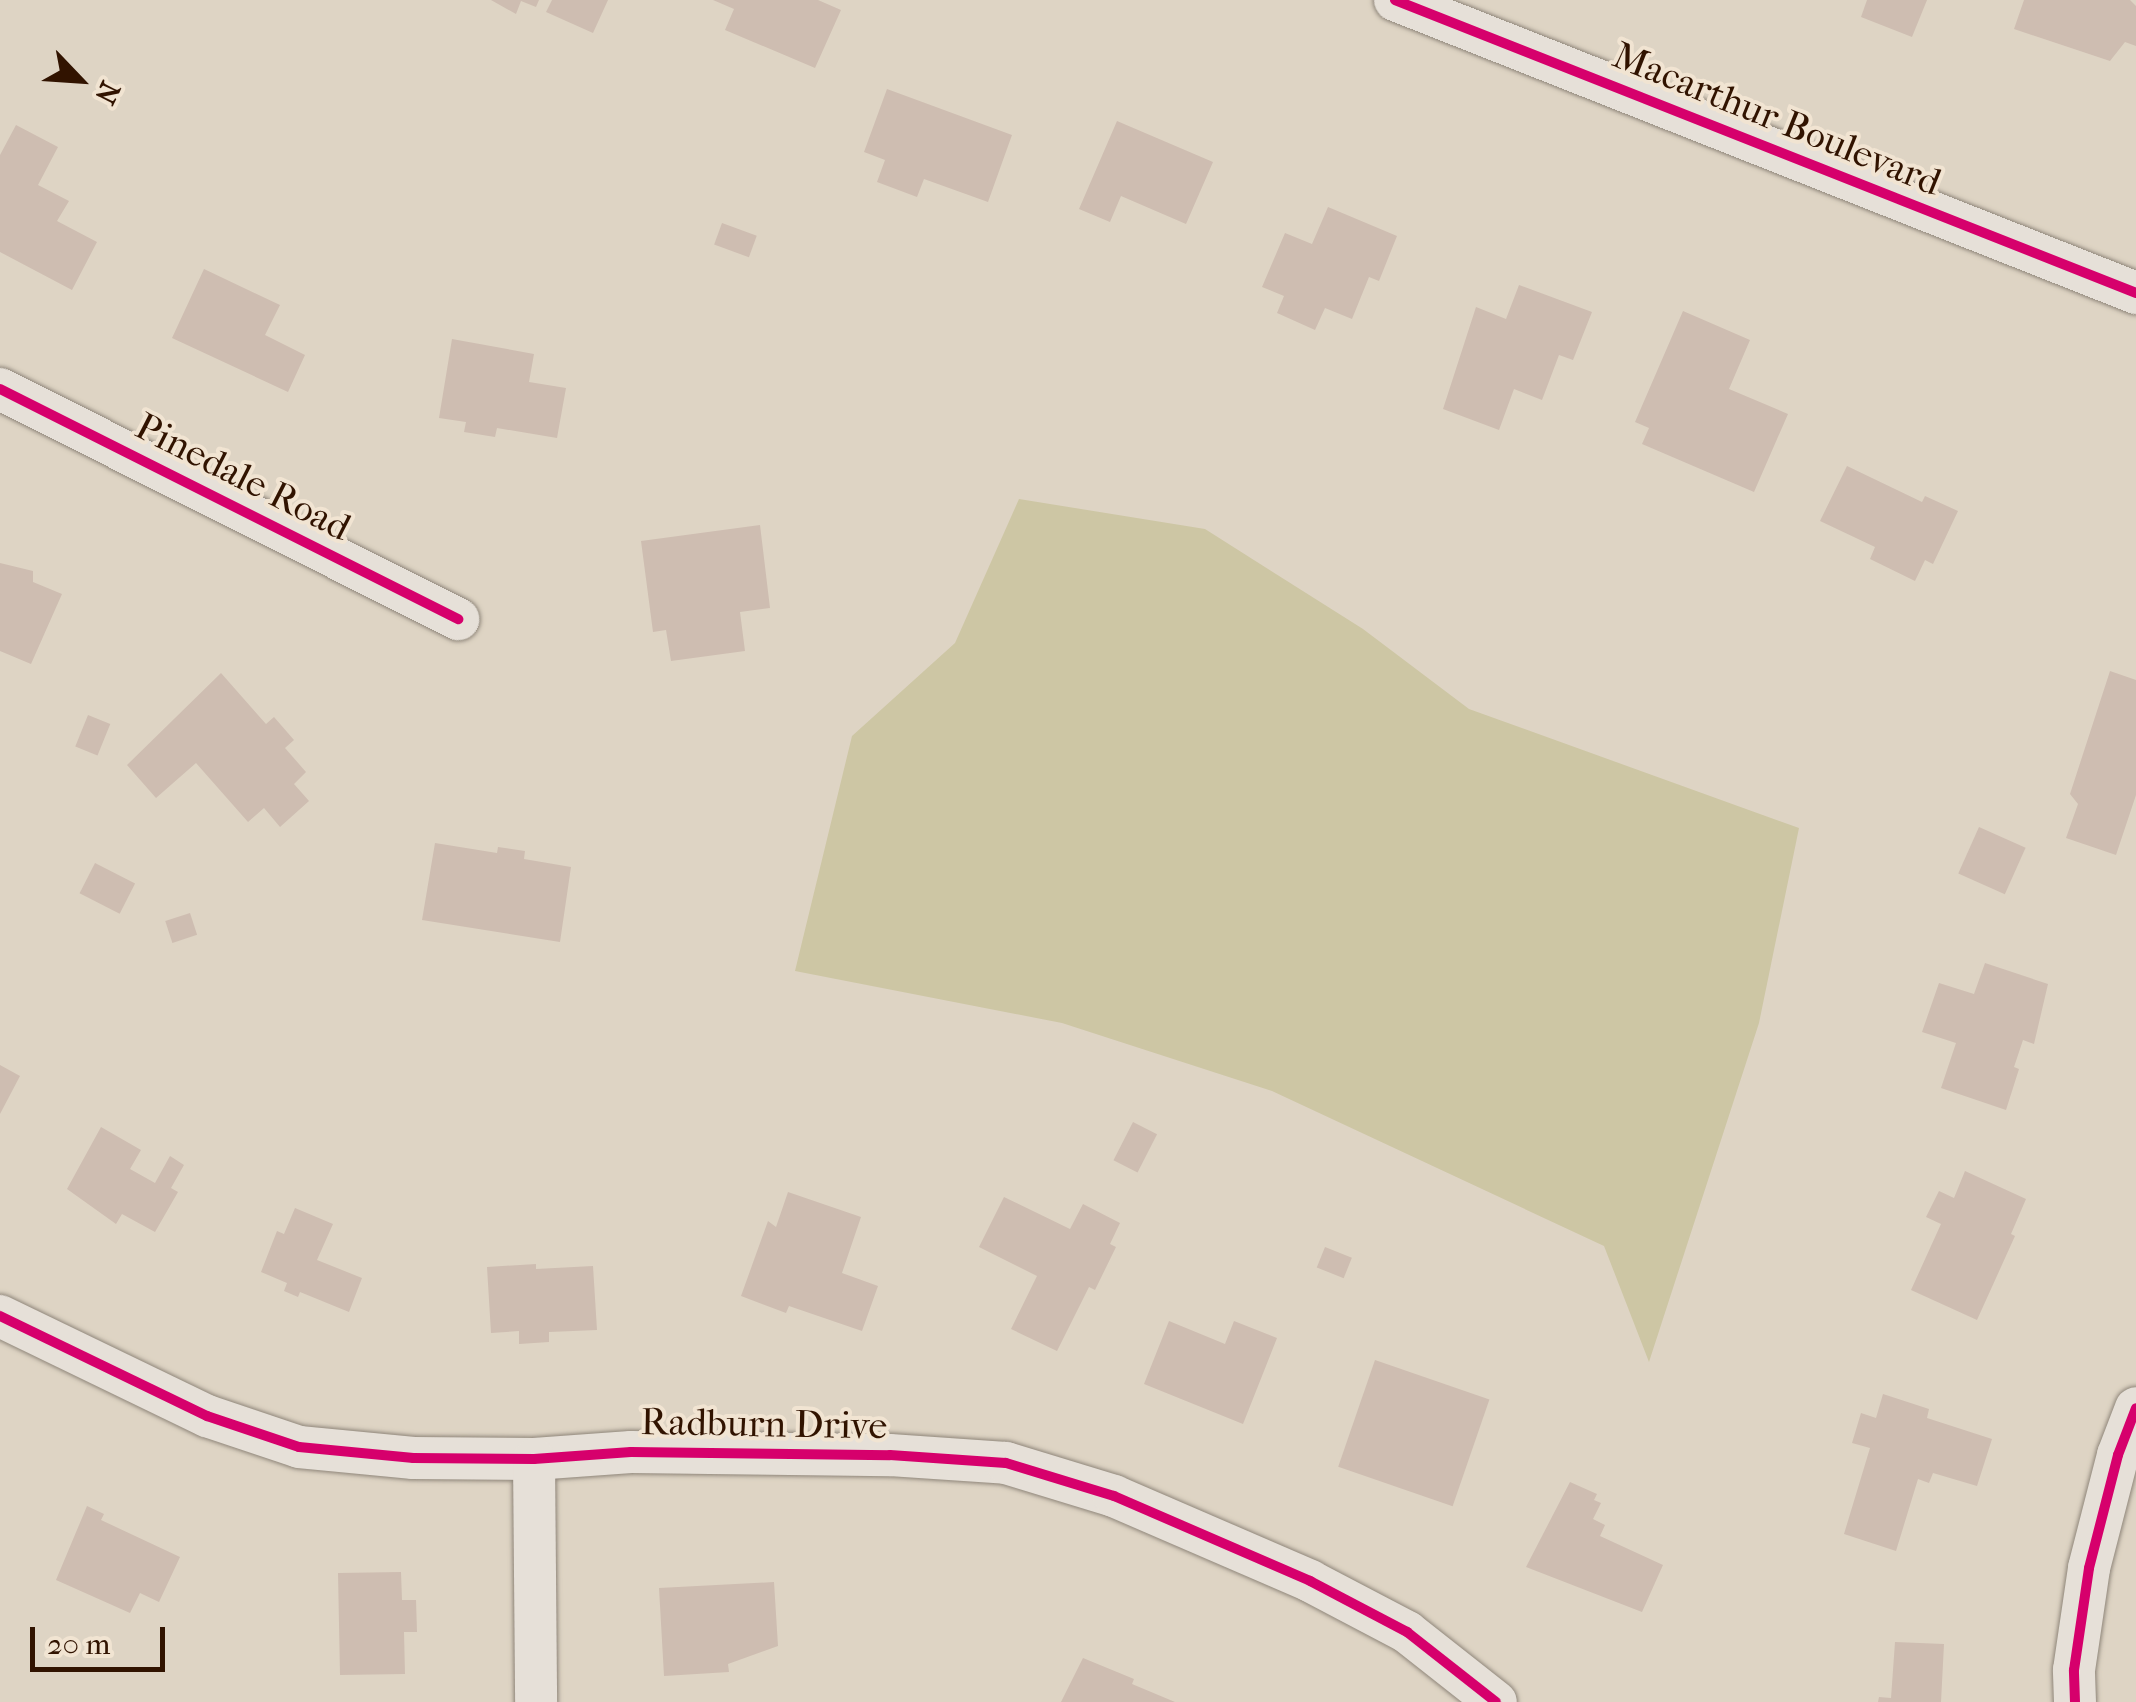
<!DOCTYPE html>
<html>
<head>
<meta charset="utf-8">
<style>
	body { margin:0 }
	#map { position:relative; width:2136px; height:1702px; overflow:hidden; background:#ded4c4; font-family:"IM FELL French Canon",serif }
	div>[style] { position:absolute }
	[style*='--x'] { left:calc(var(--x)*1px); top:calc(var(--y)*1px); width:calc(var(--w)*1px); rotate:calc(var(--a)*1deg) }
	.green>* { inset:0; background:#cdc6a4 }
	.building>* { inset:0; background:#cebdb1; transform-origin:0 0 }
	.roads { filter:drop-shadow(0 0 2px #8f867a) drop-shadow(0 0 2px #8f867a) }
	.minor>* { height:42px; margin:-21px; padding:0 21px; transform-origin:21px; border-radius:21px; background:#e6e0d8 }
	.cycleway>* { height:10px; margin:-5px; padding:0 5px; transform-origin:5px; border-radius:5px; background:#d6006c }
	span { translate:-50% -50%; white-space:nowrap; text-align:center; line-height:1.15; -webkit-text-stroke:8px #f1e4d2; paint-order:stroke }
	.street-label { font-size:38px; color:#311300 }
	.north { position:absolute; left:30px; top:30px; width:100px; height:100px; -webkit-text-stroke:8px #f1e4d2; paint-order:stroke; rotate:115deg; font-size:28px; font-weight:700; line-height:40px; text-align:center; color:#311300 }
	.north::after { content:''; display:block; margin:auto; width:35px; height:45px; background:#311300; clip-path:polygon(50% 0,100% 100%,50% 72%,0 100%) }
	.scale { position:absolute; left:30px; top:1627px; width:135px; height:45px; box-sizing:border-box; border:5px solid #311300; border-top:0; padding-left:12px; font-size:30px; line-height:35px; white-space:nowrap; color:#311300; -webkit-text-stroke:8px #f1e4d2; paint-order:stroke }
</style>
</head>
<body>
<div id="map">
	<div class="green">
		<i style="clip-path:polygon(1019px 499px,1205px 529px,1363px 629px,1469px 709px,1799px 828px,1759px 1023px,1649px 1362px,1604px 1246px,1272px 1091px,1062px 1023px,795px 971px,852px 736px,955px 643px)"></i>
	</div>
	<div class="building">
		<i style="clip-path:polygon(491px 0,539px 0,536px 7px,521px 1px,516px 14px)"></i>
		<i style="clip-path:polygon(552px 0,608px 0,593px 33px,546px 12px)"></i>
		<i style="clip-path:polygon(713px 0,818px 0,841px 10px,815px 68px,725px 30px,734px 9px)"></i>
		<i style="clip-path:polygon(1867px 0,1927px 0,1912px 37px,1861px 17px)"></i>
		<i style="clip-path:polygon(2024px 0,2130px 0,2136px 6px,2136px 46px,2125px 42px,2110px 61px,2014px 29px)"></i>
		<i style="clip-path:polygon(887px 89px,1012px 135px,988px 202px,924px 179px,917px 197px,877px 182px,885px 160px,864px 152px)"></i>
		<i style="clip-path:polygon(1117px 121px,1213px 162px,1186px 224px,1121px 196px,1110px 222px,1079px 209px)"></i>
		<i style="clip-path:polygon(16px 125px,58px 147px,38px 185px,69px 201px,57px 221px,97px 242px,72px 290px,0 252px,0 155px)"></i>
		<i style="clip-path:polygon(1328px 207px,1397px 236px,1379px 281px,1369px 277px,1352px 319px,1325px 308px,1315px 330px,1277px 313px,1284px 296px,1262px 287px,1285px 233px,1312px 244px)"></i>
		<i style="left:722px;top:223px;width:37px;height:23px;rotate:20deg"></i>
		<i style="clip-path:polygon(204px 269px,280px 305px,265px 335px,305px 355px,288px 392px,172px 338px)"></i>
		<i style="clip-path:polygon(1519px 285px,1592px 312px,1573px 360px,1559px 355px,1542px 400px,1514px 389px,1499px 430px,1443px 409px,1476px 307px,1506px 319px)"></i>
		<i style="clip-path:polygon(1683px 311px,1750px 340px,1729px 389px,1788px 414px,1754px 492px,1642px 444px,1649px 428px,1635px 422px)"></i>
		<i style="clip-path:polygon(452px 339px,534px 354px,529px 382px,566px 388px,557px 438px,497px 428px,495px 437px,464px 432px,466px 422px,439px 418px)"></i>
		<i style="clip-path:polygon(1847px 466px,1922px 502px,1925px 496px,1958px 511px,1933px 564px,1925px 560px,1915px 581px,1870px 559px,1875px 547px,1820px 521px)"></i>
		<i style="clip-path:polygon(760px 525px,770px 608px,740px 612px,745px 651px,671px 661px,666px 630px,653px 632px,641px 541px)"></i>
		<i style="clip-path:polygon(0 563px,33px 571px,33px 582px,62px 594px,31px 664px,0 651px)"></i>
		<i style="clip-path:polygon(2110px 671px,2136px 680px,2136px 795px,2116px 855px,2066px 838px,2078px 804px,2070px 794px)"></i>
		<i style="clip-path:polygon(221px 673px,266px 724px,274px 717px,294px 740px,285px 748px,306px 772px,294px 784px,309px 801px,280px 827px,264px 808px,248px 822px,196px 763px,156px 798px,127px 765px)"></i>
		<i style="left:88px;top:715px;width:24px;height:34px;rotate:22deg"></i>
		<i style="left:1979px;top:827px;width:51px;height:51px;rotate:24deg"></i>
		<i style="clip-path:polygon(435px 843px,497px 853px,498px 847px,525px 851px,524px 859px,571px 867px,560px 942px,422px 920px)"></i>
		<i style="left:95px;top:863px;width:45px;height:34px;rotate:27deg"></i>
		<i style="left:190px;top:913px;width:23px;height:26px;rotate:72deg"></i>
		<i style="clip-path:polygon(1985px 963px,2048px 984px,2034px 1044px,2023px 1040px,2014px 1067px,2019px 1069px,2006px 1110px,1941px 1088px,1956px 1043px,1922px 1032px,1939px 983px,1974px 994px)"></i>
		<i style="clip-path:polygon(0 1065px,20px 1076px,0 1114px)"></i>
		<i style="left:1133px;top:1122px;width:27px;height:43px;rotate:27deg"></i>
		<i style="clip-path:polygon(101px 1127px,141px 1150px,130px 1169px,155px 1183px,170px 1156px,184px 1165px,171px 1188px,178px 1192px,155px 1232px,122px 1214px,116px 1224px,67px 1189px)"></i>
		<i style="clip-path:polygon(1965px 1171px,2026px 1199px,2011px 1234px,2015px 1236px,1977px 1320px,1911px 1290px,1941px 1224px,1926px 1217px,1939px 1191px,1954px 1198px)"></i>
		<i style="clip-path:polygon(788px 1192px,861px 1217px,842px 1273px,878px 1286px,862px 1331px,789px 1306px,786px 1313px,741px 1296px,768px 1221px,776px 1227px)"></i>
		<i style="clip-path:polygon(1004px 1197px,1070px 1229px,1083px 1204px,1120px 1223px,1110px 1244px,1116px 1247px,1095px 1290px,1089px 1287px,1057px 1351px,1011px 1329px,1037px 1276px,979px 1247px)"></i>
		<i style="clip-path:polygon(295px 1208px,333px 1224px,317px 1260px,362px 1278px,349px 1312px,300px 1292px,298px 1297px,284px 1291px,287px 1283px,261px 1272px,277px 1231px,284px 1234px)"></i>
		<i style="left:1325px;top:1247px;width:29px;height:22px;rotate:22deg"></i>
		<i style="clip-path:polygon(536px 1264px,536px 1269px,593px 1266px,597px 1330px,549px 1332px,549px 1342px,519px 1344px,519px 1331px,491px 1333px,487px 1267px)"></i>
		<i style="clip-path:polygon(1169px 1321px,1225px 1344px,1234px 1321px,1277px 1338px,1243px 1424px,1144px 1384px)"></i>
		<i style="left:1375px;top:1360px;width:121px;height:113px;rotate:19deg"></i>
		<i style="clip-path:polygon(1883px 1394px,1929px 1409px,1927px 1418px,1992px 1439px,1977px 1486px,1933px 1473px,1929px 1483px,1918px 1479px,1896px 1551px,1844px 1534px,1870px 1448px,1852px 1443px,1861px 1413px,1876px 1418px)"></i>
		<i style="clip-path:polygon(1570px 1482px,1597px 1494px,1594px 1500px,1601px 1503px,1593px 1519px,1605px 1525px,1600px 1536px,1663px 1565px,1642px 1612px,1526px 1567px)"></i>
		<i style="clip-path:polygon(87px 1506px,104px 1514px,101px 1520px,180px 1557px,159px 1602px,140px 1593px,130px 1613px,56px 1580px)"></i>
		<i style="clip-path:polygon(401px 1572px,402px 1600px,416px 1600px,417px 1632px,404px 1632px,405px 1674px,340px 1675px,338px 1573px)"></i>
		<i style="clip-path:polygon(774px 1582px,778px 1646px,728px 1664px,729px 1672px,664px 1676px,659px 1588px)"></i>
		<i style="clip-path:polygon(1895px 1642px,1944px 1644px,1941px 1702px,1878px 1702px,1879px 1697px,1891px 1698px)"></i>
		<i style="clip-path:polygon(1083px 1658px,1134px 1679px,1132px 1684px,1175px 1702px,1061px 1702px)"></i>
	</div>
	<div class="roads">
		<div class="minor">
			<i style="--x:1395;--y:0;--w:797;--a:21.57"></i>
			<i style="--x:0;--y:389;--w:513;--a:26.67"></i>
			<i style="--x:0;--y:1316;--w:230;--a:25.8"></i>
			<i style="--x:207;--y:1416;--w:97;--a:18.6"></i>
			<i style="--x:299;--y:1447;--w:115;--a:5.5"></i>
			<i style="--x:413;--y:1458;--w:121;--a:0.5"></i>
			<i style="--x:534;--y:1459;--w:97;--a:-4.1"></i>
			<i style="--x:631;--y:1452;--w:259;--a:0.7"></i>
			<i style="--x:890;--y:1455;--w:116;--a:3.9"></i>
			<i style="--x:1006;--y:1463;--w:113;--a:17"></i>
			<i style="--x:1114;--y:1496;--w:214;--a:23.4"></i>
			<i style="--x:1310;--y:1581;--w:110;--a:27.7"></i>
			<i style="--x:1407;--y:1632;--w:113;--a:38.2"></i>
			<i style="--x:534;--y:1459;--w:243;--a:89.5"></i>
			<i style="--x:2075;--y:1702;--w:32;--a:-92"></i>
			<i style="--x:2074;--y:1670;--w:103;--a:-81.6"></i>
			<i style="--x:2089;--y:1568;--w:117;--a:-75.6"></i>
			<i style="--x:2118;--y:1455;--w:50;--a:-69"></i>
		</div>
	</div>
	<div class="cycleway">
		<i style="--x:1395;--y:0;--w:797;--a:21.57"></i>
		<i style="--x:0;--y:389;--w:513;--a:26.67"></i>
		<i style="--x:0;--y:1316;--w:230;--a:25.8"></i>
		<i style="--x:207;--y:1416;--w:97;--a:18.6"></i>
		<i style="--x:299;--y:1447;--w:115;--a:5.5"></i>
		<i style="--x:413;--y:1458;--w:121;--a:0.5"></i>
		<i style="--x:534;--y:1459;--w:97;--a:-4.1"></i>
		<i style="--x:631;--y:1452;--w:259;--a:0.7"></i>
		<i style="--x:890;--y:1455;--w:116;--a:3.9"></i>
		<i style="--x:1006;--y:1463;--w:113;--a:17"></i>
		<i style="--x:1114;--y:1496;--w:214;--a:23.4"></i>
		<i style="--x:1310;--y:1581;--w:110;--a:27.7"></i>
		<i style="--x:1407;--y:1632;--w:113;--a:38.2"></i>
		<i style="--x:2075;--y:1702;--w:32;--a:-92"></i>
		<i style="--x:2074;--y:1670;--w:103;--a:-81.6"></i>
		<i style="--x:2089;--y:1568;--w:117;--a:-75.6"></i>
		<i style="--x:2118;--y:1455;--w:50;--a:-69"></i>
	</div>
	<div class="street-label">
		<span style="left:1777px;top:119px;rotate:22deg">Macarthur Boulevard</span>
		<span style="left:243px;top:477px;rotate:27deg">Pinedale Road</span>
		<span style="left:764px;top:1424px;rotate:1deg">Radburn Drive</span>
	</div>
	<div class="north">N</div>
	<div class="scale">20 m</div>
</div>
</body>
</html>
